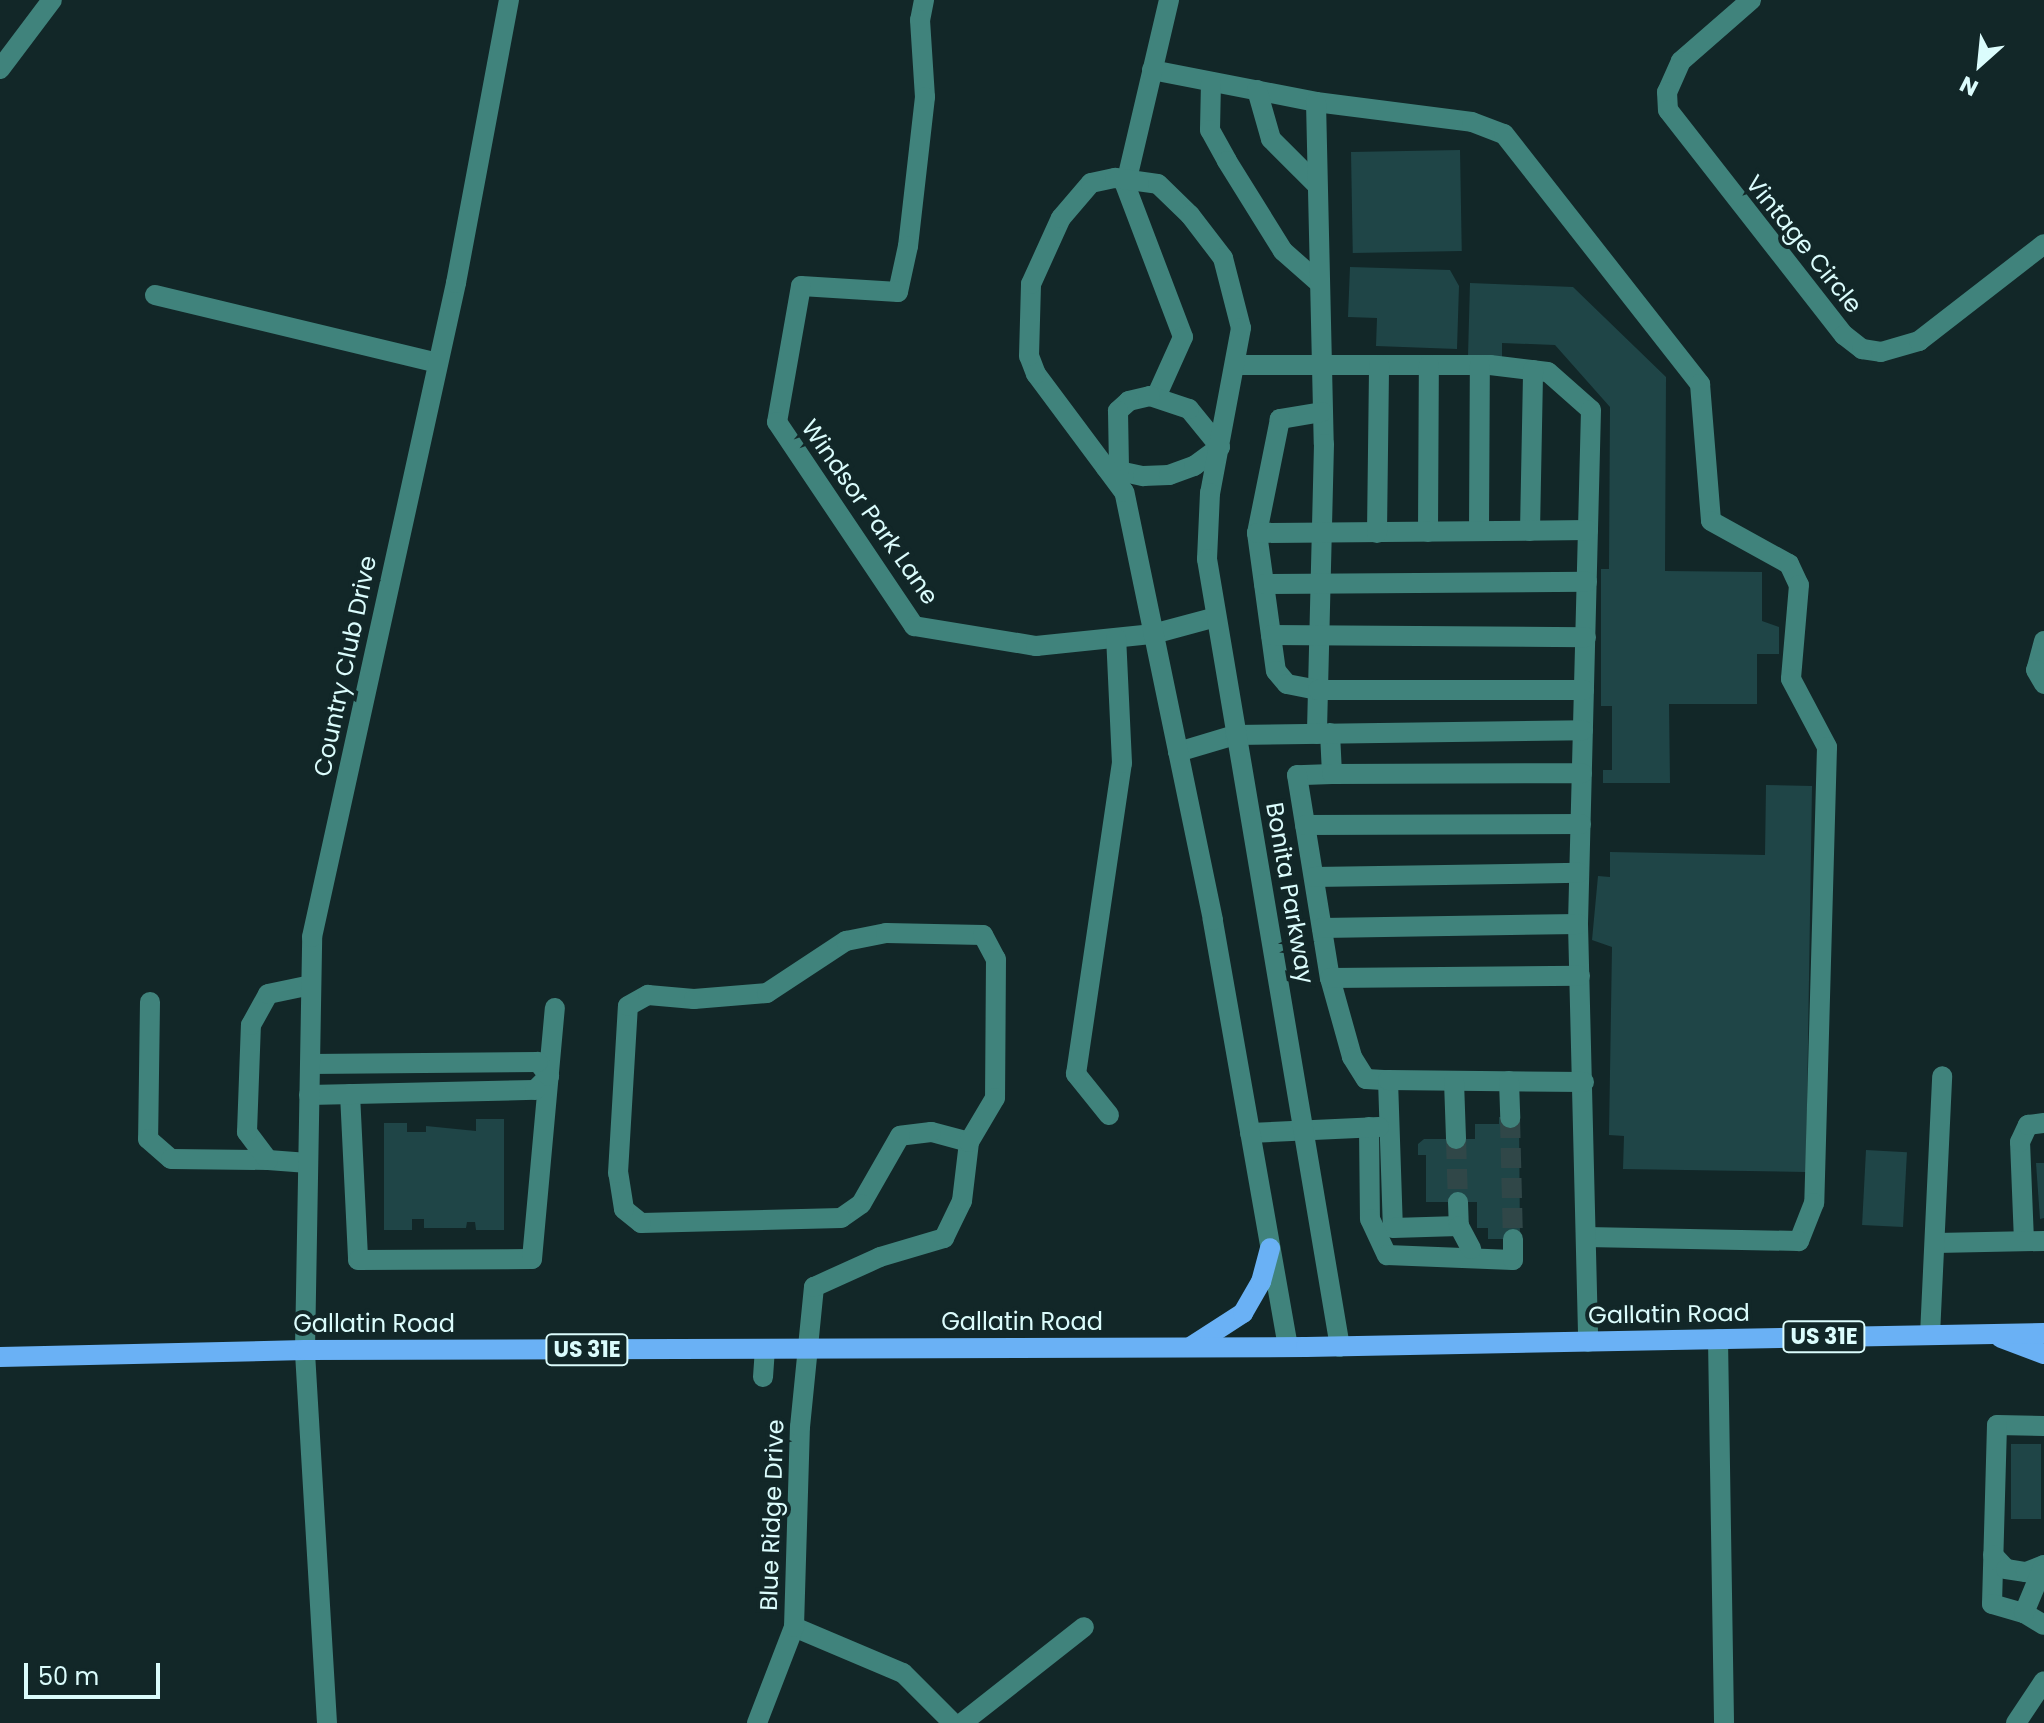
<!DOCTYPE html>
<html>
<head>
<meta charset="utf-8">
<style>
	body { margin:0 }
	#map { position:relative; width:2044px; height:1723px; overflow:hidden; background:#122728; font-family:Poppins,sans-serif }
	div>[style] { position:absolute }
	[style*='--x'] { left:calc(var(--x)*1px); top:calc(var(--y)*1px); width:calc(var(--w)*1px); rotate:calc(var(--a)*1deg) }
	.building>* { inset:0; background:#1f4547; transform-origin:0 0 }
	.minor-tunnel>* { height:20px; margin-top:-10px; transform-origin:0; background:repeating-linear-gradient(90deg,#304748 0 20px,transparent 0 30px) }
	.minor>* { height:20px; margin:-10px; padding:0 10px; transform-origin:10px; border-radius:10px; background:#40837c }
	.major>* { height:20px; margin:-10px; padding:0 10px; transform-origin:10px; border-radius:10px; background:#6ab1f5 }
	span { translate:-50% -50%; white-space:nowrap; text-align:center; line-height:1.15; -webkit-text-stroke:8px #122728; paint-order:stroke }
	.shield-label span { padding:2px 6px; background:#122728; border:2px solid; border-radius:6px; -webkit-text-stroke-width:0 }
	.shield-label { font-size:22px; color:#dbfcfc; font-weight:700 }
	.street-label { font-size:24px; color:#dbfcfc }
	.north { position:absolute; left:1940px; top:24px; width:80px; height:80px; -webkit-text-stroke:6px #122728; paint-order:stroke; rotate:207deg; font-size:22px; font-weight:700; line-height:32px; text-align:center; color:#dbfcfc }
	.north::after { content:''; display:block; margin:auto; width:28px; height:36px; background:#dbfcfc; clip-path:polygon(50% 0,100% 100%,50% 72%,0 100%) }
	.scale { position:absolute; left:24px; top:1663px; width:136px; height:36px; box-sizing:border-box; border:4px solid #dbfcfc; border-top:0; padding-left:10px; font-size:24px; line-height:28px; white-space:nowrap; color:#dbfcfc; -webkit-text-stroke:6px #122728; paint-order:stroke }
</style>
</head>
<body>
<div id="map">
	<div class="building">
		<i style="left:1460px;top:150px;width:101px;height:109px;rotate:89deg"></i>
		<i style="clip-path:polygon(1350px 267px,1450px 270px,1459px 286px,1457px 349px,1376px 346px,1377px 318px,1348px 317px)"></i>
		<i style="clip-path:polygon(1470px 283px,1573px 287px,1666px 377px,1665px 571px,1762px 572px,1762px 621px,1779px 627px,1779px 654px,1757px 654px,1757px 704px,1669px 704px,1670px 783px,1603px 783px,1603px 770px,1612px 770px,1612px 706px,1601px 706px,1601px 569px,1609px 569px,1610px 407px,1555px 345px,1502px 343px,1502px 357px,1468px 356px)"></i>
		<i style="clip-path:polygon(1766px 785px,1812px 786px,1806px 1172px,1623px 1169px,1624px 1136px,1609px 1135px,1612px 947px,1592px 940px,1598px 876px,1610px 877px,1610px 852px,1765px 855px)"></i>
		<i style="clip-path:polygon(1499px 1117px,1519px 1117px,1520px 1239px,1488px 1239px,1488px 1228px,1477px 1228px,1477px 1202px,1426px 1202px,1426px 1155px,1418px 1155px,1418px 1144px,1424px 1139px,1475px 1139px,1475px 1124px,1499px 1124px)"></i>
		<i style="clip-path:polygon(476px 1119px,504px 1119px,504px 1230px,476px 1230px,475px 1222px,467px 1222px,466px 1228px,424px 1228px,424px 1219px,412px 1219px,412px 1230px,384px 1230px,384px 1123px,407px 1123px,407px 1132px,426px 1132px,426px 1126px,476px 1131px)"></i>
		<i style="left:1866px;top:1150px;width:41px;height:75px;rotate:3deg"></i>
		<i style="clip-path:polygon(2036px 1163px,2044px 1163px,2044px 1218px,2040px 1219px)"></i>
		<i style="left:2011px;top:1444px;width:30px;height:75px"></i>
	</div>
	<div class="minor-tunnel">
		<i style="--x:1510;--y:1118;--w:121;--a:88.6"></i>
		<i style="--x:1456;--y:1139;--w:63;--a:88.2"></i>
	</div>
	<div class="minor">
		<i style="--x:924;--y:0;--w:20;--a:101"></i>
		<i style="--x:920;--y:20;--w:77;--a:86.3"></i>
		<i style="--x:925;--y:97;--w:150;--a:96.5"></i>
		<i style="--x:908;--y:246;--w:47;--a:102.3"></i>
		<i style="--x:898;--y:292;--w:97;--a:-176.5"></i>
		<i style="--x:801;--y:286;--w:138;--a:100"></i>
		<i style="--x:777;--y:422;--w:246;--a:56.1"></i>
		<i style="--x:914;--y:626;--w:124;--a:9.3"></i>
		<i style="--x:1036;--y:646;--w:118;--a:-5.9"></i>
		<i style="--x:1153;--y:634;--w:65;--a:-15.1"></i>
		<i style="--x:1751;--y:0;--w:93;--a:138.9"></i>
		<i style="--x:1681;--y:61;--w:34;--a:114"></i>
		<i style="--x:1667;--y:92;--w:18;--a:87"></i>
		<i style="--x:1668;--y:110;--w:286;--a:52"></i>
		<i style="--x:1844;--y:335;--w:23;--a:38"></i>
		<i style="--x:1862;--y:349;--w:19;--a:9"></i>
		<i style="--x:1881;--y:352;--w:40;--a:-16"></i>
		<i style="--x:1919;--y:341;--w:158;--a:-37.8"></i>
		<i style="--x:0;--y:69;--w:86;--a:-53"></i>
		<i style="--x:1152;--y:70;--w:167;--a:11"></i>
		<i style="--x:1316;--y:102;--w:157;--a:7.3"></i>
		<i style="--x:1472;--y:122;--w:34;--a:21"></i>
		<i style="--x:1504;--y:134;--w:318;--a:51.9"></i>
		<i style="--x:1700;--y:384;--w:137;--a:85.4"></i>
		<i style="--x:1711;--y:521;--w:89;--a:28.9"></i>
		<i style="--x:1789;--y:564;--w:23;--a:65"></i>
		<i style="--x:1799;--y:585;--w:94;--a:94.9"></i>
		<i style="--x:1791;--y:679;--w:77;--a:62.1"></i>
		<i style="--x:1827;--y:747;--w:456;--a:91.6"></i>
		<i style="--x:1814;--y:1203;--w:41;--a:111.5"></i>
		<i style="--x:1799;--y:1241;--w:213;--a:-178.9"></i>
		<i style="--x:1211;--y:82;--w:48;--a:91.2"></i>
		<i style="--x:1210;--y:130;--w:35;--a:61"></i>
		<i style="--x:1227;--y:161;--w:106;--a:58.1"></i>
		<i style="--x:1283;--y:251;--w:45;--a:41.4"></i>
		<i style="--x:1257;--y:90;--w:51;--a:74.1"></i>
		<i style="--x:1271;--y:139;--w:61;--a:45"></i>
		<i style="--x:1316;--y:102;--w:342;--a:88.7"></i>
		<i style="--x:1324;--y:444;--w:290;--a:91.4"></i>
		<i style="--x:1123;--y:179;--w:169;--a:69.2"></i>
		<i style="--x:1183;--y:337;--w:66;--a:114.2"></i>
		<i style="--x:1127;--y:179;--w:184;--a:-76.8"></i>
		<i style="--x:155;--y:295;--w:291;--a:13.5"></i>
		<i style="--x:1236;--y:365;--w:254;--a:0"></i>
		<i style="--x:1490;--y:365;--w:58;--a:6.9"></i>
		<i style="--x:1548;--y:372;--w:57;--a:41.5"></i>
		<i style="--x:1591;--y:410;--w:514;--a:91.45"></i>
		<i style="--x:1578;--y:924;--w:418;--a:88.6"></i>
		<i style="--x:1322;--y:412;--w:43;--a:170.5"></i>
		<i style="--x:1280;--y:419;--w:116;--a:101.4"></i>
		<i style="--x:1257;--y:533;--w:139;--a:82.2"></i>
		<i style="--x:1276;--y:671;--w:17;--a:50"></i>
		<i style="--x:1287;--y:684;--w:32;--a:11"></i>
		<i style="--x:1318;--y:690;--w:266;--a:0"></i>
		<i style="--x:1106;--y:468;--w:13;--a:13"></i>
		<i style="--x:1119;--y:471;--w:25;--a:12"></i>
		<i style="--x:1143;--y:476;--w:26;--a:-2"></i>
		<i style="--x:1169;--y:475;--w:27;--a:-20"></i>
		<i style="--x:1194;--y:466;--w:32;--a:-36"></i>
		<i style="--x:1220;--y:447;--w:49;--a:-129.2"></i>
		<i style="--x:1189;--y:409;--w:41;--a:-161.6"></i>
		<i style="--x:1150;--y:396;--w:22;--a:167"></i>
		<i style="--x:1129;--y:401;--w:15;--a:138"></i>
		<i style="--x:1118;--y:411;--w:60;--a:89"></i>
		<i style="--x:1479;--y:531;--w:166;--a:-89.7"></i>
		<i style="--x:1530;--y:531;--w:161;--a:-88.9"></i>
		<i style="--x:1428;--y:532;--w:167;--a:-89.7"></i>
		<i style="--x:1257;--y:533;--w:331;--a:-0.5"></i>
		<i style="--x:1377;--y:533;--w:168;--a:-89.3"></i>
		<i style="--x:1264;--y:584;--w:323;--a:-0.4"></i>
		<i style="--x:1271;--y:635;--w:315;--a:0.4"></i>
		<i style="--x:2044;--y:641;--w:30;--a:105"></i>
		<i style="--x:2036;--y:670;--w:16;--a:60"></i>
		<i style="--x:1330;--y:733;--w:41;--a:87.2"></i>
		<i style="--x:1332;--y:774;--w:35;--a:178"></i>
		<i style="--x:1297;--y:775;--w:206;--a:80.8"></i>
		<i style="--x:1330;--y:978;--w:82;--a:74.4"></i>
		<i style="--x:1352;--y:1057;--w:26;--a:58"></i>
		<i style="--x:1366;--y:1079;--w:22;--a:3"></i>
		<i style="--x:1388;--y:1080;--w:148;--a:88.1"></i>
		<i style="--x:1393;--y:1228;--w:66;--a:-1.7"></i>
		<i style="--x:1178;--y:752;--w:59;--a:-16.6"></i>
		<i style="--x:1235;--y:735;--w:348;--a:-0.8"></i>
		<i style="--x:1332;--y:774;--w:250;--a:-0.2"></i>
		<i style="--x:1305;--y:825;--w:276;--a:-0.2"></i>
		<i style="--x:1314;--y:877;--w:265;--a:-0.9"></i>
		<i style="--x:1322;--y:928;--w:256;--a:-0.9"></i>
		<i style="--x:1330;--y:978;--w:250;--a:-0.5"></i>
		<i style="--x:150;--y:1002;--w:137;--a:90.8"></i>
		<i style="--x:148;--y:1139;--w:30;--a:41"></i>
		<i style="--x:171;--y:1159;--w:97;--a:0.6"></i>
		<i style="--x:1388;--y:1080;--w:196;--a:0.6"></i>
		<i style="--x:1454;--y:1081;--w:58;--a:88"></i>
		<i style="--x:1509;--y:1081;--w:37;--a:88"></i>
		<i style="--x:350;--y:1094;--w:166;--a:87.2"></i>
		<i style="--x:358;--y:1260;--w:174;--a:-0.3"></i>
		<i style="--x:532;--y:1259;--w:252;--a:-84.8"></i>
		<i style="--x:309;--y:1095;--w:226;--a:-1.3"></i>
		<i style="--x:535;--y:1090;--w:20;--a:-45"></i>
		<i style="--x:549;--y:1076;--w:18;--a:-128"></i>
		<i style="--x:538;--y:1062;--w:228;--a:179.5"></i>
		<i style="--x:1109;--y:1115;--w:53;--a:-128.8"></i>
		<i style="--x:1076;--y:1074;--w:314;--a:-81.6"></i>
		<i style="--x:1122;--y:763;--w:125;--a:-92.7"></i>
		<i style="--x:1369;--y:1127;--w:92;--a:89.4"></i>
		<i style="--x:1370;--y:1219;--w:40;--a:65"></i>
		<i style="--x:1387;--y:1255;--w:126;--a:2.3"></i>
		<i style="--x:1513;--y:1260;--w:21;--a:-90"></i>
		<i style="--x:1250;--y:1133;--w:129;--a:-2.7"></i>
		<i style="--x:308;--y:1163;--w:40;--a:-175.7"></i>
		<i style="--x:268;--y:1160;--w:35;--a:-127"></i>
		<i style="--x:247;--y:1132;--w:107;--a:-87.9"></i>
		<i style="--x:251;--y:1025;--w:35;--a:-61"></i>
		<i style="--x:268;--y:994;--w:44;--a:-11.8"></i>
		<i style="--x:1458;--y:1202;--w:24;--a:88"></i>
		<i style="--x:1459;--y:1226;--w:26;--a:62"></i>
		<i style="--x:2024;--y:1241;--w:99;--a:-92.3"></i>
		<i style="--x:2020;--y:1142;--w:19;--a:-65"></i>
		<i style="--x:2028;--y:1125;--w:16;--a:-7"></i>
		<i style="--x:1936;--y:1243;--w:108;--a:-1.1"></i>
		<i style="--x:1930;--y:1335;--w:259;--a:-87.3"></i>
		<i style="--x:1718;--y:1339;--w:384;--a:89.1"></i>
		<i style="--x:1288;--y:1347;--w:434;--a:-100"></i>
		<i style="--x:1213;--y:920;--w:437;--a:-101.7"></i>
		<i style="--x:1124;--y:492;--w:147;--a:-126.7"></i>
		<i style="--x:1036;--y:374;--w:19;--a:-111"></i>
		<i style="--x:1029;--y:356;--w:72;--a:-88.4"></i>
		<i style="--x:1031;--y:284;--w:72;--a:-65.6"></i>
		<i style="--x:1061;--y:218;--w:46;--a:-49.4"></i>
		<i style="--x:1091;--y:183;--w:25;--a:-12"></i>
		<i style="--x:1115;--y:178;--w:43;--a:7.9"></i>
		<i style="--x:1158;--y:184;--w:45;--a:44.1"></i>
		<i style="--x:1190;--y:215;--w:54;--a:52.5"></i>
		<i style="--x:1223;--y:258;--w:72;--a:75.6"></i>
		<i style="--x:1241;--y:328;--w:168;--a:100.6"></i>
		<i style="--x:1210;--y:493;--w:66;--a:92.6"></i>
		<i style="--x:1207;--y:559;--w:799;--a:80.42"></i>
		<i style="--x:763;--y:1377;--w:28;--a:-86"></i>
		<i style="--x:2044;--y:1426;--w:47;--a:-178.8"></i>
		<i style="--x:1997;--y:1425;--w:179;--a:91.6"></i>
		<i style="--x:1992;--y:1604;--w:33;--a:16"></i>
		<i style="--x:2024;--y:1613;--w:23;--a:31"></i>
		<i style="--x:1993;--y:1555;--w:19;--a:47"></i>
		<i style="--x:2006;--y:1569;--w:20;--a:9"></i>
		<i style="--x:2026;--y:1572;--w:19;--a:-21"></i>
		<i style="--x:2024;--y:1613;--w:52;--a:-67.4"></i>
		<i style="--x:794;--y:1627;--w:118;--a:22.9"></i>
		<i style="--x:903;--y:1673;--w:71;--a:45"></i>
		<i style="--x:327;--y:1723;--w:374;--a:-93.4"></i>
		<i style="--x:305;--y:1350;--w:413;--a:-89"></i>
		<i style="--x:312;--y:937;--w:670;--a:-77.58"></i>
		<i style="--x:456;--y:283;--w:288;--a:-79.4"></i>
		<i style="--x:757;--y:1723;--w:103;--a:-68.9"></i>
		<i style="--x:794;--y:1627;--w:200;--a:-88.3"></i>
		<i style="--x:800;--y:1427;--w:141;--a:-84.3"></i>
		<i style="--x:814;--y:1287;--w:72;--a:-24.4"></i>
		<i style="--x:880;--y:1257;--w:67;--a:-16.5"></i>
		<i style="--x:944;--y:1238;--w:41;--a:-64.1"></i>
		<i style="--x:962;--y:1201;--w:59;--a:-83.2"></i>
		<i style="--x:969;--y:1142;--w:39;--a:-165"></i>
		<i style="--x:931;--y:1132;--w:31;--a:173"></i>
		<i style="--x:900;--y:1136;--w:78;--a:119.8"></i>
		<i style="--x:861;--y:1204;--w:24;--a:145"></i>
		<i style="--x:841;--y:1218;--w:200;--a:178.6"></i>
		<i style="--x:641;--y:1223;--w:22;--a:-141"></i>
		<i style="--x:624;--y:1209;--w:36;--a:-99"></i>
		<i style="--x:618;--y:1173;--w:167;--a:-86.6"></i>
		<i style="--x:628;--y:1006;--w:23;--a:-29"></i>
		<i style="--x:648;--y:995;--w:46;--a:5"></i>
		<i style="--x:694;--y:999;--w:73;--a:-4.7"></i>
		<i style="--x:767;--y:993;--w:95;--a:-33.4"></i>
		<i style="--x:846;--y:941;--w:41;--a:-11.3"></i>
		<i style="--x:886;--y:933;--w:97;--a:1.2"></i>
		<i style="--x:983;--y:935;--w:27;--a:62"></i>
		<i style="--x:996;--y:959;--w:139;--a:90.4"></i>
		<i style="--x:995;--y:1098;--w:51;--a:120.6"></i>
		<i style="--x:962;--y:1723;--w:155;--a:-38.2"></i>
		<i style="--x:2016;--y:1723;--w:50;--a:-56.3"></i>
	</div>
	<div class="major">
		<i style="--x:2001;--y:1338;--w:46;--a:20.4"></i>
		<i style="--x:1192;--y:1346;--w:61;--a:-32.9"></i>
		<i style="--x:1243;--y:1313;--w:36;--a:-60"></i>
		<i style="--x:1261;--y:1282;--w:35;--a:-75"></i>
		<i style="--x:0;--y:1357;--w:305;--a:-1.3"></i>
		<i style="--x:305;--y:1350;--w:1001;--a:-0.17"></i>
		<i style="--x:1306;--y:1347;--w:738;--a:-1.09"></i>
	</div>
	<div class="shield-label">
		<span style="left:1824px;top:1337px">US 31E</span>
		<span style="left:587px;top:1350px">US 31E</span>
	</div>
	<div class="street-label">
		<span style="left:1804px;top:244px;rotate:51deg">Vintage Circle</span>
		<span style="left:870px;top:512px;rotate:55deg">Windsor Park Lane</span>
		<span style="left:345px;top:666px;rotate:-78deg">Country Club Drive</span>
		<span style="left:1290px;top:893px;rotate:80deg">Bonita Parkway</span>
		<span style="left:1669px;top:1314px;rotate:-1deg">Gallatin Road</span>
		<span style="left:1022px;top:1322px">Gallatin Road</span>
		<span style="left:374px;top:1324px">Gallatin Road</span>
		<span style="left:772px;top:1515px;rotate:-88deg">Blue Ridge Drive</span>
	</div>
	<div class="north">N</div>
	<div class="scale">50 m</div>
</div>
</body>
</html>
